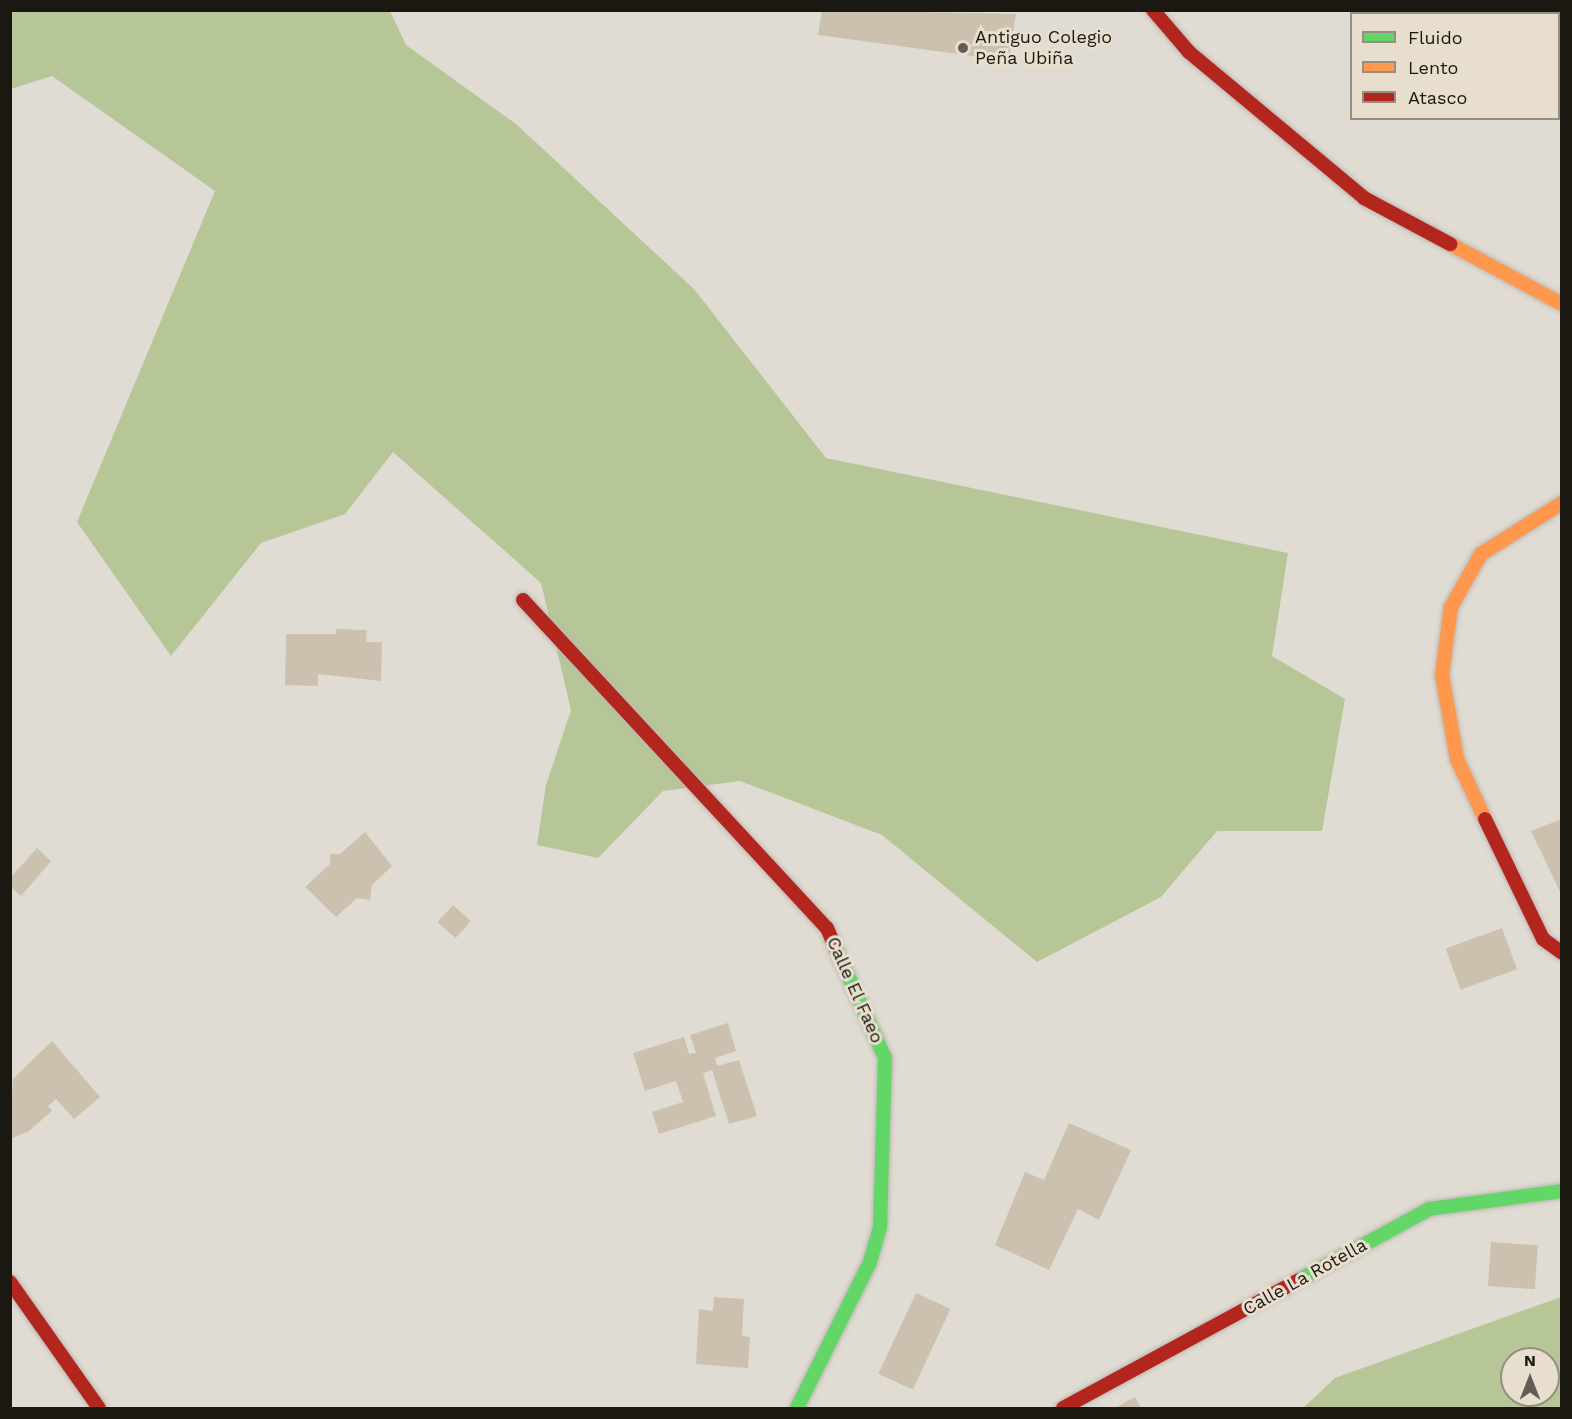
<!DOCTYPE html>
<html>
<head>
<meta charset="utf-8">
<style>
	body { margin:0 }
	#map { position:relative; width:1572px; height:1419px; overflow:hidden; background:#e1dcd3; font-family:"Work Sans",sans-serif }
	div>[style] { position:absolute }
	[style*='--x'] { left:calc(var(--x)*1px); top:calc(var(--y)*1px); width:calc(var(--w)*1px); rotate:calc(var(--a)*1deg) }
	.forest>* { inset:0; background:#b6c697 }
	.building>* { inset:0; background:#ccc1ae; transform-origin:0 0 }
	.roads { filter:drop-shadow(0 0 2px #bcb8b1) drop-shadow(0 0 2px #bcb8b1) }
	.fast>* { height:14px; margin:-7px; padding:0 7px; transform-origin:7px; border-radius:7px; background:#63d668 }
	.slow>* { height:14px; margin:-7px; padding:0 7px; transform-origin:7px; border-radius:7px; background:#ff974d }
	.jam>* { height:14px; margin:-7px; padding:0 7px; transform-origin:7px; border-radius:7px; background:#b3261e }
	.dots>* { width:16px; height:16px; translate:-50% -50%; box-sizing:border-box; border:3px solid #e7decd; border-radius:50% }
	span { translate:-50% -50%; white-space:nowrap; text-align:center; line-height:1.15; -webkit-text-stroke:6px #e7decd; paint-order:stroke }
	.poi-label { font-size:18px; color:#1b1812 }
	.left { translate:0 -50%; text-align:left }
	.street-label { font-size:18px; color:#1b1812 }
	.frame { position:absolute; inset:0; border:12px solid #1b1812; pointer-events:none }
	.legend { position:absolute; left:1350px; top:12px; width:210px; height:108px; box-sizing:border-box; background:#e7decd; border:2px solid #958f82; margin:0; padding:8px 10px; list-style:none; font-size:18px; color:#1b1812 }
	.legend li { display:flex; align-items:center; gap:12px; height:30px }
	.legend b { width:30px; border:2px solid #958f82 }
	.north { position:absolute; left:1500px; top:1347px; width:60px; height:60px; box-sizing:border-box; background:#e7decd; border:2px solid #958f82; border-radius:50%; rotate:0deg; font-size:16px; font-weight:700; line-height:24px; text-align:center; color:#1b1812 }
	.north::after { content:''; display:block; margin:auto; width:21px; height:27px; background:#605d56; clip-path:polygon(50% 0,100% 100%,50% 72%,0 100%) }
</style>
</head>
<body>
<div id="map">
	<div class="forest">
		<i style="clip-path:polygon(10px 11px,390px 11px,406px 45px,516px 124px,694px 289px,826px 458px,1288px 553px,1272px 656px,1345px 699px,1322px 831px,1217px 831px,1161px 897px,1037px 962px,882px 835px,740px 781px,663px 791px,598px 858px,537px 845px,546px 785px,571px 710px,541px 583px,393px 452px,345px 514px,261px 543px,171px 656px,77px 522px,215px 191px,52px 76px,11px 89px)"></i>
		<i style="clip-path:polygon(evenodd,1561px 1297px,1561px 1408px,1303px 1408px,1335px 1378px,1561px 1297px,1512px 1359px,1548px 1359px,1548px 1395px,1512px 1395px,1512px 1359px)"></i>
	</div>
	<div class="building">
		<i style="clip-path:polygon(822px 10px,1016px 14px,1009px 61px,818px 35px)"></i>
		<i style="clip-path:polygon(336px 629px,367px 630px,366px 642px,382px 642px,381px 681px,318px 674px,318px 686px,285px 685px,286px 634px,336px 634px)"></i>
		<i style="clip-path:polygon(1562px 819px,1562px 896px,1531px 831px)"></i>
		<i style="clip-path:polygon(365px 832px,392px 866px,372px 885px,370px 900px,357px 898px,336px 917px,305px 887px,330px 864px,330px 854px,340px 854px)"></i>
		<i style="clip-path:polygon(37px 848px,51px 861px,21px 896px,10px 887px,10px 878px)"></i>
		<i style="left:453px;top:905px;width:24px;height:23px;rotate:42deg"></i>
		<i style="left:1502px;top:928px;width:44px;height:60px;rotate:70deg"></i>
		<i style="clip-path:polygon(728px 1023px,736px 1051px,715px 1058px,717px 1066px,739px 1060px,757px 1116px,729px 1124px,712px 1070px,703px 1073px,716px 1116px,659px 1134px,652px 1112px,683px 1102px,676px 1081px,645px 1091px,633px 1053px,684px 1037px,689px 1054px,696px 1053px,690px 1035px)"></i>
		<i style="clip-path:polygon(52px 1041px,100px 1097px,74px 1119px,56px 1099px,48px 1106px,52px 1111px,29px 1131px,10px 1139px,13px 1079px)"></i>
		<i style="clip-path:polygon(1069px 1123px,1131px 1150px,1099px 1220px,1078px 1209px,1049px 1270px,995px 1245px,1025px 1172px,1044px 1180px)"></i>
		<i style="left:1491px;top:1242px;width:47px;height:44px;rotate:4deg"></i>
		<i style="left:916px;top:1293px;width:38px;height:89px;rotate:25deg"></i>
		<i style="clip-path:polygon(714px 1297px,744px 1299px,742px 1336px,750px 1337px,748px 1368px,696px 1364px,699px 1309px,713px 1311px)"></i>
		<i style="clip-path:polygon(1135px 1397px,1141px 1408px,1115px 1408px)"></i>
	</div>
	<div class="roads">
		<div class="fast">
			<i style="--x:1299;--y:1280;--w:148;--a:-28.6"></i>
			<i style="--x:1429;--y:1209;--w:134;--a:-7.7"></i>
			<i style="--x:797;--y:1408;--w:163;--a:-63.4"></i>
			<i style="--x:870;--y:1262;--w:35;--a:-74"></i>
			<i style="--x:880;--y:1228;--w:170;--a:-88.3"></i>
			<i style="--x:885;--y:1058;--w:117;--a:-114.2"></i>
		</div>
		<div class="slow">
			<i style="--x:1450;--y:244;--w:127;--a:28.2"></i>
			<i style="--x:1485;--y:819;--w:66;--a:-115"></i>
			<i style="--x:1457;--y:759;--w:85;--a:-100.1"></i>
			<i style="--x:1442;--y:675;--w:69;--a:-82.5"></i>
			<i style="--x:1451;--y:607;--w:61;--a:-60.5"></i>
			<i style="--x:1481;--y:554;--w:96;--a:-32.2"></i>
		</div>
		<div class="jam">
			<i style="--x:1153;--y:10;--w:55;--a:49.4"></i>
			<i style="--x:1189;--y:52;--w:228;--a:39.8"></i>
			<i style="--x:1364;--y:198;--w:98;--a:28.1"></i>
			<i style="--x:523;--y:600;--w:447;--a:47.2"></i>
			<i style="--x:827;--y:928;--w:25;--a:67"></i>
			<i style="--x:1485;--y:819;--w:133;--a:64.2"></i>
			<i style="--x:1543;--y:939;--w:24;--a:36"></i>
			<i style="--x:10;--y:1282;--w:154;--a:54.8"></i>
			<i style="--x:1063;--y:1408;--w:268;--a:-28.5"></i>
		</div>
	</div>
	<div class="dots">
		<i style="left:963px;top:48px;background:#605d56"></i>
	</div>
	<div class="poi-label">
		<span class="left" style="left:975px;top:48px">Antiguo Colegio<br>Peña Ubiña</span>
	</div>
	<div class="street-label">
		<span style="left:855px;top:990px;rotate:66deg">Calle El Faeo</span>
		<span style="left:1305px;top:1277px;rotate:-29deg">Calle La Rotella</span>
	</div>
	<div class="frame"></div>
	<ul class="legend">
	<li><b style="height:8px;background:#63d668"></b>Fluido</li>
	<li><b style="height:8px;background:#ff974d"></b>Lento</li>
	<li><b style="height:8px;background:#b3261e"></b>Atasco</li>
	</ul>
	<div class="north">N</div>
</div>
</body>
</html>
